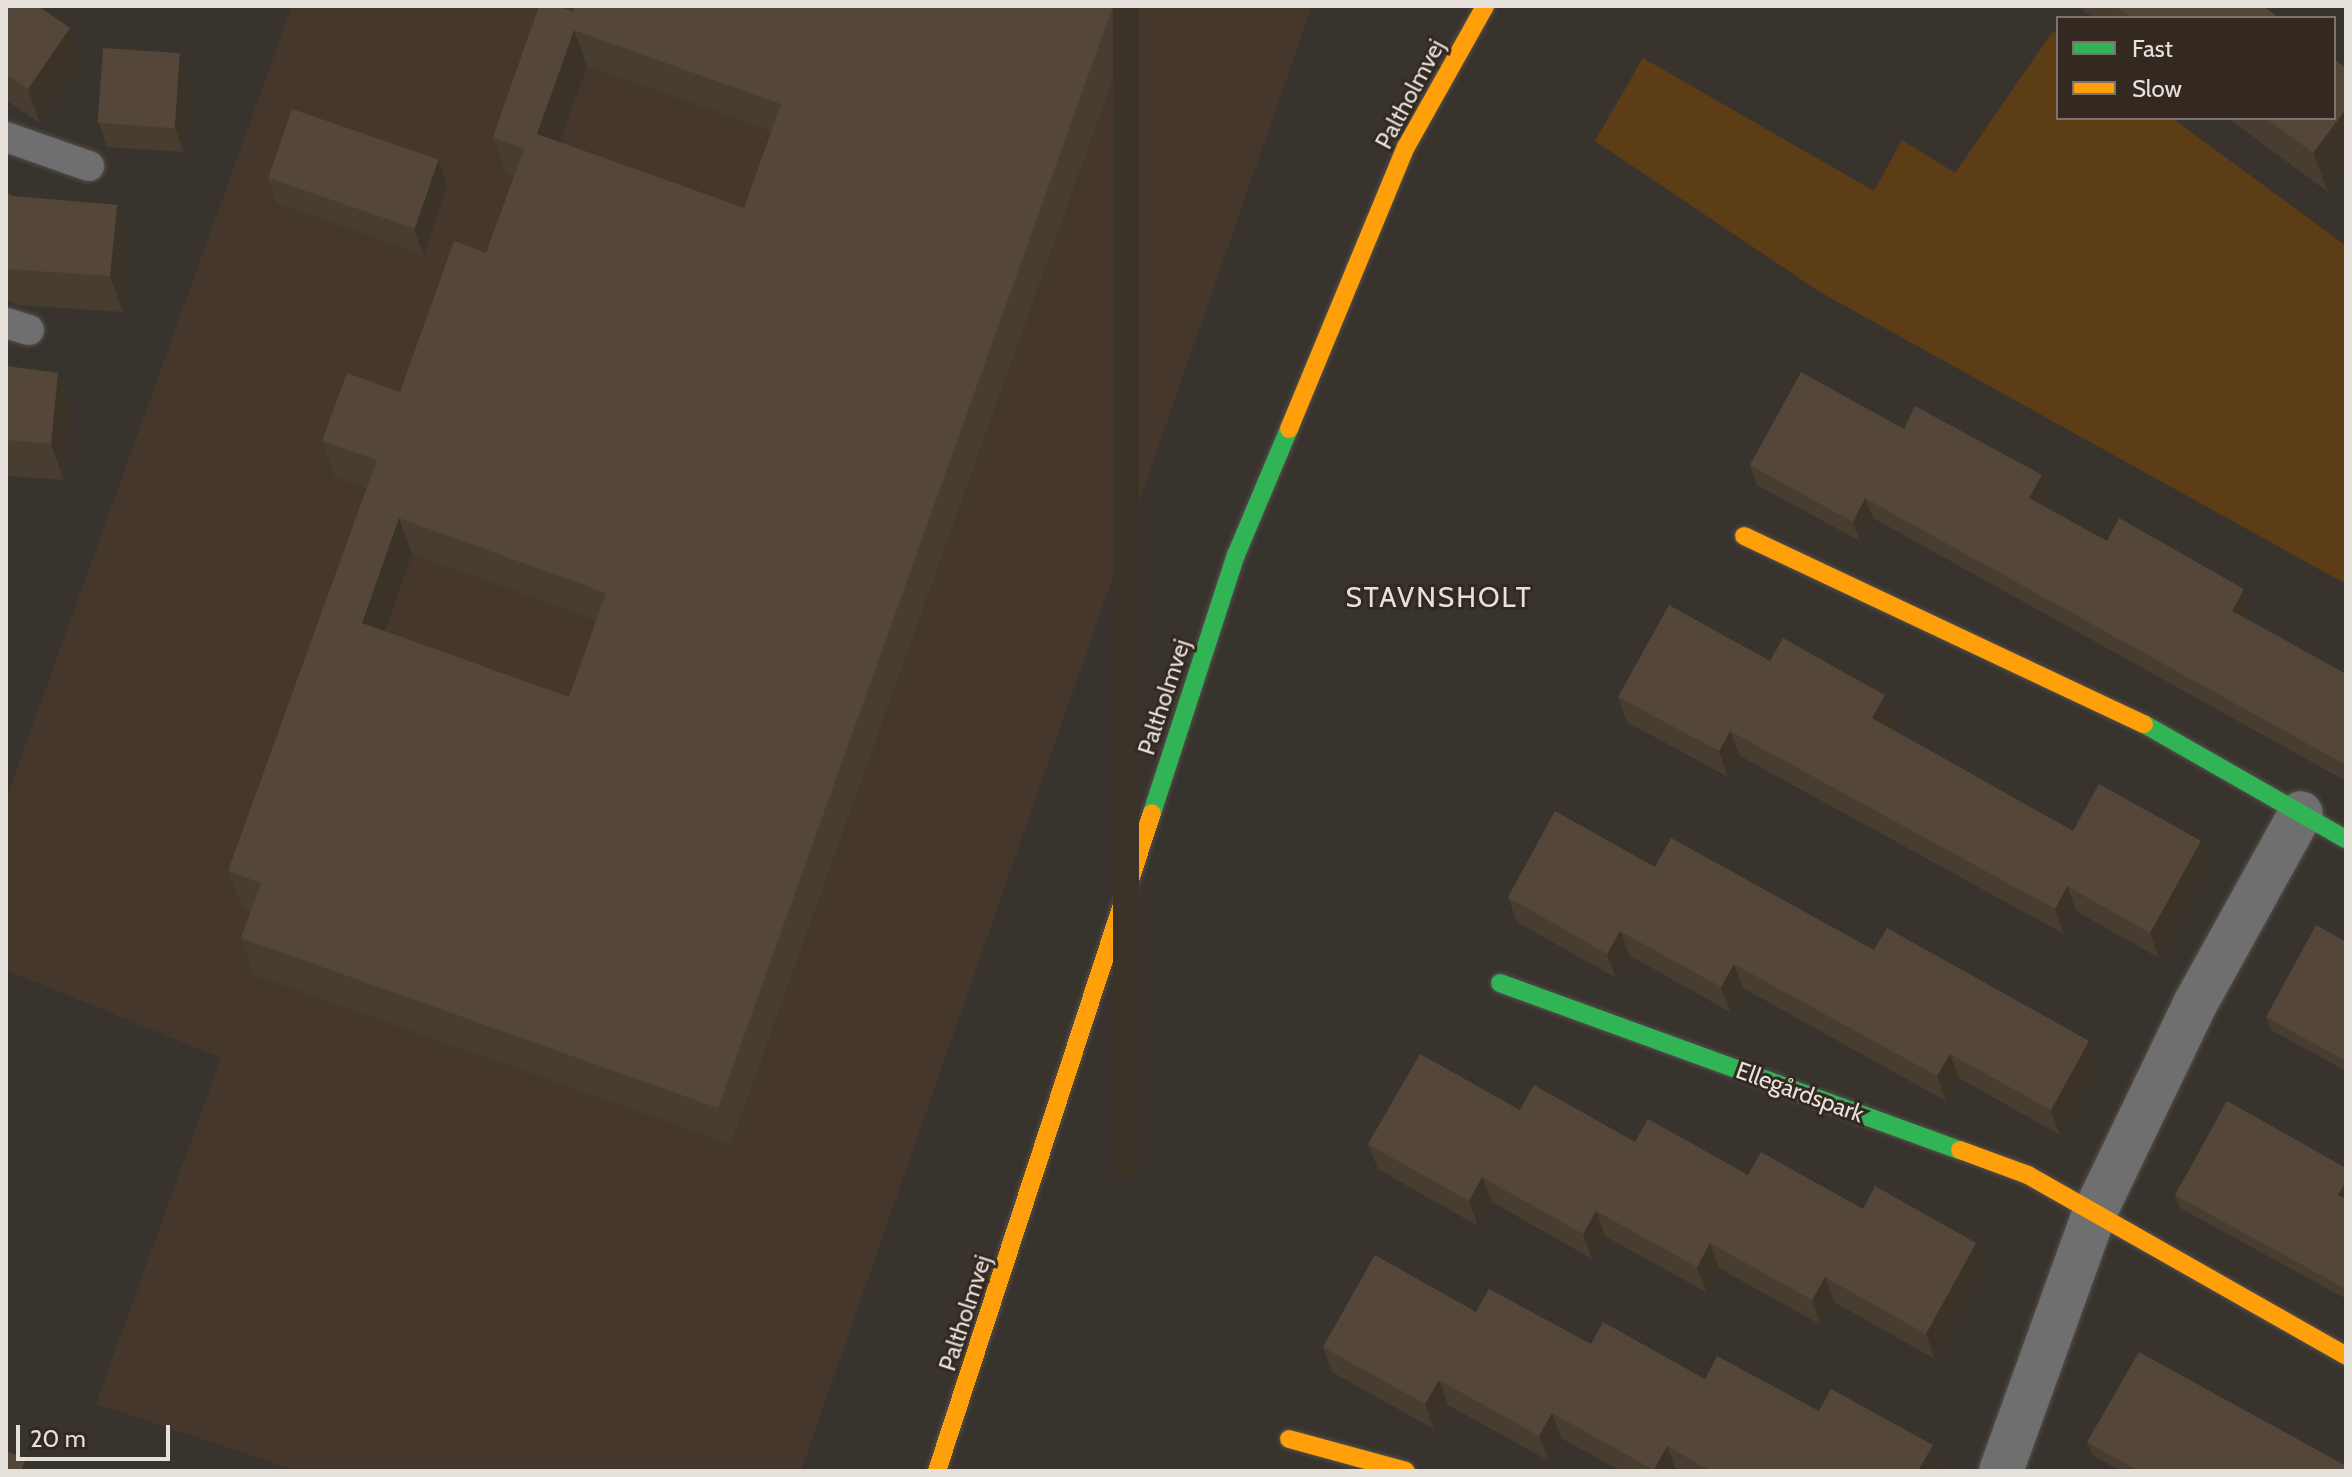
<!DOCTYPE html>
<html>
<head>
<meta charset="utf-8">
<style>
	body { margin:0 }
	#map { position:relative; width:2352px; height:1477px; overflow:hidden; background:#39332e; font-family:Cabin,sans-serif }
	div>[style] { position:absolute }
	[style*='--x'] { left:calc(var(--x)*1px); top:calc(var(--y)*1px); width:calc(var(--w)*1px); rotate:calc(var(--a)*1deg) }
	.built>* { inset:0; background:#45372b }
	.green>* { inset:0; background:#5d3d16 }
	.roads { filter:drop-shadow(0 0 2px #544f4b) drop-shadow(0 0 2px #544f4b) }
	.lane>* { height:30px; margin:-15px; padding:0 15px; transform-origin:15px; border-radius:15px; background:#6f6f6f }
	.street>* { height:44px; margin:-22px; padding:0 22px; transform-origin:22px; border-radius:22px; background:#6f6f6f }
	.fast>* { height:18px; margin:-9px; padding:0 9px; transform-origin:9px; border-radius:9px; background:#30b455 }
	.slow>* { height:18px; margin:-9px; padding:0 9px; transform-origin:9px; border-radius:9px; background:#ff9f0a }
	.wall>* { inset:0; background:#483d31 }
	.shaded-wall>* { inset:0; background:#3b3228; transform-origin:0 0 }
	.building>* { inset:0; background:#544739; transform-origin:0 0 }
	span { translate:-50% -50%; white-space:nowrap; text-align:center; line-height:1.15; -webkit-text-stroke:6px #332920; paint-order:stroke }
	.street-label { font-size:24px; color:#e7e1db }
	.quarter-label { font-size:28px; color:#e7e1db; letter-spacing:2px }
	.frame { position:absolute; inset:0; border:8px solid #e7e1db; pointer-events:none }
	.legend { position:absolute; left:2056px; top:16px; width:280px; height:104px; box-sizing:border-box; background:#332920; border:2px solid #7b736b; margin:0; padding:10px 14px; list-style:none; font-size:24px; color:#e7e1db }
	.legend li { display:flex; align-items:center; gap:16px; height:40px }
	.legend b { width:40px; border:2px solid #7b736b }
	.scale { position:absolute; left:16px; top:1425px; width:154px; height:36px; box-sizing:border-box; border:4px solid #e7e1db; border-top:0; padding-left:10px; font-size:24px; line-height:28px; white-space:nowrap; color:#e7e1db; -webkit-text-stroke:6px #332920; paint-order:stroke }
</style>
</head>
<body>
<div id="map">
	<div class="built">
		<i style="clip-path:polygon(292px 6px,1312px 6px,801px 1471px,298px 1471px,96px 1404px,221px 1058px,6px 970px,6px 799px)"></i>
	</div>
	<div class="green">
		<i style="clip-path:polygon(2053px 31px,2058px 34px,2058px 118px,2172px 118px,2346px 246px,2346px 584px,1820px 292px,1595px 141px,1643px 58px,1874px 191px,1902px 140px,1955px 173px)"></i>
	</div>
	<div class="roads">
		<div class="lane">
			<i style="--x:6;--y:137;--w:88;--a:19.3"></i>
			<i style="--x:6;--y:323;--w:24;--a:17"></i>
		</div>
		<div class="street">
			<i style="--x:2001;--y:1471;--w:276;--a:-70.1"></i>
			<i style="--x:2095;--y:1212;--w:231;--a:-64.3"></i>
			<i style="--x:2195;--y:1004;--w:218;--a:-61"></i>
		</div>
		<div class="fast">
			<i style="--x:2144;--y:724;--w:232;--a:29.7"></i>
			<i style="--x:1152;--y:813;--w:271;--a:-72"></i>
			<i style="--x:1236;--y:555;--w:137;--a:-67.2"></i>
			<i style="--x:1500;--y:983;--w:489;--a:20"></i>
		</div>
		<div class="slow">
			<i style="--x:1289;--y:429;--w:305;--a:-67.5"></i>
			<i style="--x:1406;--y:147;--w:162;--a:-60.7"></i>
			<i style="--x:1744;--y:536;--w:442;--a:25.2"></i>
			<i style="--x:1960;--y:1150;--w:72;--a:20.2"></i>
			<i style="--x:2028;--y:1175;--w:366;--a:29.6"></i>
			<i style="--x:1289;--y:1439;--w:121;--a:15.3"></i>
			<i style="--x:937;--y:1471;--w:692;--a:-71.91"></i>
		</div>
	</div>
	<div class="wall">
		<i style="clip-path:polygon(6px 6px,83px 62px,40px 123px,6px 100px)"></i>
		<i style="clip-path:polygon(evenodd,575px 6px,1139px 6px,731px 1144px,254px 975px,241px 938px,251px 911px,242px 907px,228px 871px,366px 488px,335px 477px,322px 441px,400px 392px,486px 253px,514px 177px,506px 173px,493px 137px,573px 12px,575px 6px,587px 66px,772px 131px,744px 208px,560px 142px,587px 66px,575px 6px,412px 554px,596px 620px,569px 697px,385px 631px,412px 554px)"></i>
		<i style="clip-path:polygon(2077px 6px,2263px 6px,2279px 18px,2094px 18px)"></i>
		<i style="clip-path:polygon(2346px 68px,2346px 167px,2328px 192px,2228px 118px,2334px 118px)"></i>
		<i style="clip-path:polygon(189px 77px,184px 152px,107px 147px,99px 123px)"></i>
		<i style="clip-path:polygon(268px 178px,447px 185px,424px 255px,277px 203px)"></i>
		<i style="clip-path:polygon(6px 192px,12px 196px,117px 205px,130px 241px,123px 312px,18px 305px,6px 300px)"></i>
		<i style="clip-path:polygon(6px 366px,58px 373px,71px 409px,64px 480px,6px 476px)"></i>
		<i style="clip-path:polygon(1904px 429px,2049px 495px,2043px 506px,2107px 541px,2251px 608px,2246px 618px,2346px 674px,2346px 781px,1873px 518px,1860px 541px,1757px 485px,1750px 465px)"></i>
		<i style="clip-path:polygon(1770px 661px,1885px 695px,1894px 720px,1889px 728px,2073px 831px,2210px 866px,2159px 958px,2076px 911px,2064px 934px,1740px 756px,1728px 777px,1627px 722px,1618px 697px)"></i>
		<i style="clip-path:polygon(1655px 867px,1874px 950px,2089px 1041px,2098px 1065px,2060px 1135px,1959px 1078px,1946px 1101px,1743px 988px,1730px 1012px,1629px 955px,1616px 978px,1517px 922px,1508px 897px)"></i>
		<i style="clip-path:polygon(2346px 942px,2346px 1071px,2271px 1030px,2266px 1017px)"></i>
		<i style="clip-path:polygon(1520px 1110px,1863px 1209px,1976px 1243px,1985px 1269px,1935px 1359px,1834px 1302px,1821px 1325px,1719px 1268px,1706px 1292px,1605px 1236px,1592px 1259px,1492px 1202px,1478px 1226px,1378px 1169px,1368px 1144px)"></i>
		<i style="clip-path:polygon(2346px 1168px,2346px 1299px,2180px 1208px,2175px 1195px)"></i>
		<i style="clip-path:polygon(1476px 1312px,1933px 1445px,1942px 1470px,1621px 1471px,1561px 1438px,1549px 1461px,1448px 1405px,1434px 1429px,1332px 1372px,1323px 1347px)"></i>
		<i style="clip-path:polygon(2087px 1442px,2346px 1471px,2121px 1471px,2092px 1455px)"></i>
	</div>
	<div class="shaded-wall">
		<i style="left:1113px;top:6px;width:26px;height:1171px"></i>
		<i style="clip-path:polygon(70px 28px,83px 62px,40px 123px,28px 89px)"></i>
		<i style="clip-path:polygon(574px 30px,587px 66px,550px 170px,537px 134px)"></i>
		<i style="clip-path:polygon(180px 54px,189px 77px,184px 152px,175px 128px)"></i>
		<i style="clip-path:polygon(2346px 109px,2346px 167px,2328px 192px,2313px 153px)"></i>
		<i style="clip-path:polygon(438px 160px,447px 185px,424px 255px,414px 230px)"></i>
		<i style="clip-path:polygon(117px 205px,130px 241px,123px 312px,110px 276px)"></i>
		<i style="clip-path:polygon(58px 373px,71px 409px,64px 480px,51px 444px)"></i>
		<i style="clip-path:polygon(2042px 475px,2049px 495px,2036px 518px,2029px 498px)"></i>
		<i style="clip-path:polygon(1865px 498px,1873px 518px,1860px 541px,1853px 522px)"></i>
		<i style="clip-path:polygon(399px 518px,412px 554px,375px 659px,362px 623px)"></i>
		<i style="clip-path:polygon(6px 568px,10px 580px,6px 620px)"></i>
		<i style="clip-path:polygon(2244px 589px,2251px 608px,2239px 630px,2232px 611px)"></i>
		<i style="clip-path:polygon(1885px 695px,1894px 720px,1881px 744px,1872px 718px)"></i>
		<i style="clip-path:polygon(1730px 731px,1740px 756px,1728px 777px,1719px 751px)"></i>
		<i style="clip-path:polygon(2201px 841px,2210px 866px,2159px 958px,2150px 933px)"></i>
		<i style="clip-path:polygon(2067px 886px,2076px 911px,2064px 934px,2055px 909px)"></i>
		<i style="clip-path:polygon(1620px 931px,1629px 955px,1616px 978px,1607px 954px)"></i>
		<i style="clip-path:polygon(1734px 964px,1743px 988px,1730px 1012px,1721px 987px)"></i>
		<i style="clip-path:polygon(2089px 1041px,2098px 1065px,2060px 1135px,2051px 1110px)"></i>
		<i style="clip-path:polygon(1950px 1054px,1959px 1078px,1946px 1101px,1937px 1076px)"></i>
		<i style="clip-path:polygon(1482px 1177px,1492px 1202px,1478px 1226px,1469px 1201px)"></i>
		<i style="clip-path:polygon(2346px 1181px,2346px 1202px,2338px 1195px)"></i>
		<i style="clip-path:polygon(1596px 1211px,1605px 1236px,1592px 1259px,1583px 1234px)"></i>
		<i style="clip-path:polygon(1710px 1243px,1719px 1268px,1706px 1292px,1697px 1267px)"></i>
		<i style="clip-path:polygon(1976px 1243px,1985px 1269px,1935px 1359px,1926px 1334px)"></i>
		<i style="clip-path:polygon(1825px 1277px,1834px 1302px,1821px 1325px,1812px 1300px)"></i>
		<i style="clip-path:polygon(1439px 1380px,1448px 1405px,1434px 1429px,1425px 1404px)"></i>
		<i style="clip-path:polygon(1552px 1413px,1561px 1438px,1549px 1461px,1539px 1436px)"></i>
		<i style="clip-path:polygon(1933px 1445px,1942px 1471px,1918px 1471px)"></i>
		<i style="clip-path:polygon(1667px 1446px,1676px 1471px,1654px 1471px,1654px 1470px)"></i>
		<i style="clip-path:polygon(26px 1459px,30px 1471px,21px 1471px)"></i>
	</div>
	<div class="building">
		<i style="clip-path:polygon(6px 6px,38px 6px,70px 28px,28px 89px,6px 74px)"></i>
		<i style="clip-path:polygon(evenodd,539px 6px,558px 6px,573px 12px,575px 6px,1113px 6px,718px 1108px,241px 938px,261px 883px,228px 871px,377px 460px,322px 441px,347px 373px,400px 392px,454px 241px,486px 253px,524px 149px,493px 137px,539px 6px,574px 30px,781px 104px,744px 208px,537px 134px,574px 30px,539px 6px,399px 518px,606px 593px,569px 697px,362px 623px,399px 518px)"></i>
		<i style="clip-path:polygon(2115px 6px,2263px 6px,2279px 18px,2132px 18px)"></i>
		<i style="left:103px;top:48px;width:77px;height:75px;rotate:4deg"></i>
		<i style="clip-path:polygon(2334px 59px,2346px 68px,2346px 109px,2313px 153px,2266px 118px,2334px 118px)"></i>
		<i style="left:292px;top:109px;width:155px;height:73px;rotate:19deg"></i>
		<i style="clip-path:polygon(6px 192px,12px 196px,117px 205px,110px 276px,6px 269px)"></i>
		<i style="clip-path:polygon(6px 366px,58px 373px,51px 444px,6px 440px)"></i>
		<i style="clip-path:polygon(1801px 372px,1904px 429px,1915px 406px,2042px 475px,2029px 498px,2107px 541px,2119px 518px,2244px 589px,2232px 611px,2346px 674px,2346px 765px,1865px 498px,1853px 522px,1750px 465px)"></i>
		<i style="clip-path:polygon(1669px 605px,1770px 661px,1783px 638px,1845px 673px,1885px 695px,1872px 718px,2073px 831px,2099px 784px,2201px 841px,2150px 933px,2067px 886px,2055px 909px,1730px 731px,1719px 751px,1618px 697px)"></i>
		<i style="clip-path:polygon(1555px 811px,1655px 867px,1671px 838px,1874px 950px,1887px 928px,2089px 1041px,2051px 1110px,1950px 1054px,1937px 1076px,1734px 964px,1721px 987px,1620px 931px,1607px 954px,1508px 897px)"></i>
		<i style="clip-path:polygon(2316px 925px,2346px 942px,2346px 1061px,2266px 1017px)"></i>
		<i style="clip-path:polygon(1420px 1054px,1520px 1110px,1534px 1085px,1635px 1142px,1648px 1119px,1748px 1175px,1761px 1152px,1863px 1209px,1875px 1186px,1976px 1243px,1926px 1334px,1825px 1277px,1812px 1300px,1710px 1243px,1697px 1267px,1596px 1211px,1583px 1234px,1482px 1177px,1469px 1201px,1368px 1144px)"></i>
		<i style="clip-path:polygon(2227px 1101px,2346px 1168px,2346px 1181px,2338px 1195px,2346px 1199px,2346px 1289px,2175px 1195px)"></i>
		<i style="clip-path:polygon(1375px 1255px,1476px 1312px,1489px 1289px,1591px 1344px,1603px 1322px,1705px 1379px,1717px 1356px,1819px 1411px,1831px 1389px,1933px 1445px,1918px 1471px,1711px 1471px,1667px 1446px,1654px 1470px,1552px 1413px,1539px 1436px,1439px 1380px,1425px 1404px,1323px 1347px)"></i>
		<i style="clip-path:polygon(2139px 1352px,2346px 1466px,2346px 1471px,2139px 1471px,2087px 1442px)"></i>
		<i style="clip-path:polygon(6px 1451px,26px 1459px,21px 1471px,6px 1471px)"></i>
	</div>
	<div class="street-label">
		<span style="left:1410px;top:94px;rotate:-62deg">Paltholmvej</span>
		<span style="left:1164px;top:697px;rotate:-72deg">Paltholmvej</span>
		<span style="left:1800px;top:1092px;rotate:20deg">Ellegårdspark</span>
		<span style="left:965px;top:1313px;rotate:-72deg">Paltholmvej</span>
	</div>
	<div class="quarter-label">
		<span style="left:1439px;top:597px">STAVNSHOLT</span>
	</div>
	<div class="frame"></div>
	<ul class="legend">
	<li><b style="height:10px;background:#30b455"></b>Fast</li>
	<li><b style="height:10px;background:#ff9f0a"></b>Slow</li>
	</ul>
	<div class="scale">20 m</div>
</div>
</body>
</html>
